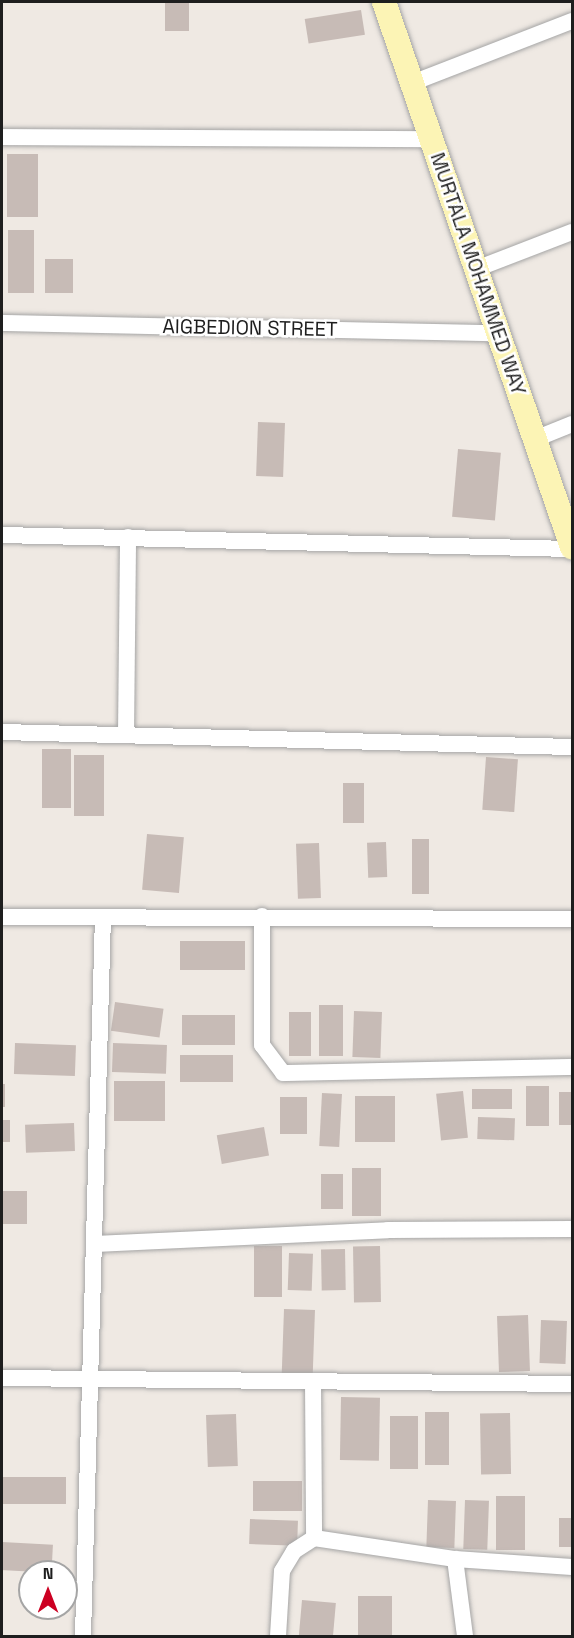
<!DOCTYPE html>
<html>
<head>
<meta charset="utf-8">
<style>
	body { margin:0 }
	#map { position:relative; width:574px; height:1638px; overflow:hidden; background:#efe9e3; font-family:"Space Grotesk",sans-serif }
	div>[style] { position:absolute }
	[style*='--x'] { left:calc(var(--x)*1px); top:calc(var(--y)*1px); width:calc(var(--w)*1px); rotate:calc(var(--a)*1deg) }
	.building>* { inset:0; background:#c7bbb6; transform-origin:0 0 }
	.roads { filter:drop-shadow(0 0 2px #a5a5a5) drop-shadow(0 0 2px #a5a5a5) }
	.street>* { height:16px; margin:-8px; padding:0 8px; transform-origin:8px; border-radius:8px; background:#fff }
	.secondary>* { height:24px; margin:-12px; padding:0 12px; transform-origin:12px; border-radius:12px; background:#fcf4b5 }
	span { translate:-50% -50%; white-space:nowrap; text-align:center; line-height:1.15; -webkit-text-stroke:5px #fff; paint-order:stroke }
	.street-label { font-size:20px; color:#1e1e1e }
	.frame { position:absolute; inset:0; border:3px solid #1e1e1e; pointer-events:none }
	.north { position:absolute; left:18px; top:1560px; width:60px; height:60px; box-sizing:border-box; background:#fff; border:2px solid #a5a5a5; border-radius:50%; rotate:0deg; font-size:16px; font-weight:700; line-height:24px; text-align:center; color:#1e1e1e }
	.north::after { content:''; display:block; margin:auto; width:21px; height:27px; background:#c02; clip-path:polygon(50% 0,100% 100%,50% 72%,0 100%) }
</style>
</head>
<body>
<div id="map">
	<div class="building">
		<i style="left:165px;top:2px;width:24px;height:29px"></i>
		<i style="left:361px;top:10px;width:25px;height:57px;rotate:81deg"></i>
		<i style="left:7px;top:154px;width:31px;height:63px"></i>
		<i style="left:8px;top:230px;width:26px;height:63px"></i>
		<i style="left:45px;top:259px;width:28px;height:34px"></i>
		<i style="left:258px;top:422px;width:27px;height:54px;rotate:2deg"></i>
		<i style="left:458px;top:449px;width:43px;height:68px;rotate:5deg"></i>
		<i style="left:42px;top:749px;width:29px;height:59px"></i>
		<i style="left:74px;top:755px;width:30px;height:61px"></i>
		<i style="left:486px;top:757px;width:32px;height:53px;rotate:4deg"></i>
		<i style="left:343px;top:783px;width:21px;height:40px"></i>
		<i style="left:147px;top:834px;width:37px;height:56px;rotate:5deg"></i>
		<i style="left:412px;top:839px;width:17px;height:55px"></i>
		<i style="left:386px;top:842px;width:35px;height:19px;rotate:88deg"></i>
		<i style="left:319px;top:843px;width:55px;height:23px;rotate:88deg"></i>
		<i style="left:180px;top:941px;width:65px;height:29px"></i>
		<i style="left:115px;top:1002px;width:49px;height:29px;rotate:8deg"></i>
		<i style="left:319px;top:1005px;width:24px;height:51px"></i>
		<i style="left:354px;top:1011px;width:28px;height:46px;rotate:2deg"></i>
		<i style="left:289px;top:1012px;width:22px;height:44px"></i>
		<i style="left:182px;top:1015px;width:53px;height:30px"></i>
		<i style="left:15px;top:1043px;width:61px;height:31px;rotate:2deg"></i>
		<i style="left:113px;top:1043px;width:54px;height:29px;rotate:2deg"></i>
		<i style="left:180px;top:1055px;width:53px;height:27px"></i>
		<i style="left:114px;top:1081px;width:51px;height:40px"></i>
		<i style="left:2px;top:1084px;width:3px;height:23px"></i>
		<i style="left:526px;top:1086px;width:23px;height:40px"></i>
		<i style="left:472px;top:1089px;width:40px;height:20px"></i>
		<i style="left:463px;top:1091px;width:47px;height:27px;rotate:84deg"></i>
		<i style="left:559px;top:1092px;width:13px;height:33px"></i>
		<i style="left:322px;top:1093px;width:20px;height:53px;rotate:3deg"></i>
		<i style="left:355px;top:1096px;width:40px;height:46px"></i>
		<i style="left:280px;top:1097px;width:27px;height:37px"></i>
		<i style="left:478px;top:1117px;width:37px;height:22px;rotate:2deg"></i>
		<i style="left:2px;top:1120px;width:8px;height:22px"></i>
		<i style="left:74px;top:1123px;width:28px;height:49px;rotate:88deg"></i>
		<i style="left:264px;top:1127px;width:29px;height:48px;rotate:80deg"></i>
		<i style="left:352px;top:1168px;width:29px;height:48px"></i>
		<i style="left:321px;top:1174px;width:22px;height:35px"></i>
		<i style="left:2px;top:1191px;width:25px;height:33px"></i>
		<i style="left:254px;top:1246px;width:28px;height:51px"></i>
		<i style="left:380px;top:1246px;width:56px;height:27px;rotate:89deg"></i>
		<i style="left:345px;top:1249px;width:41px;height:24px;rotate:89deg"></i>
		<i style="left:289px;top:1253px;width:24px;height:37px;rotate:2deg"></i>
		<i style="left:284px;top:1309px;width:31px;height:65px;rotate:2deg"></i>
		<i style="left:528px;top:1315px;width:56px;height:31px;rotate:88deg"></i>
		<i style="left:541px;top:1320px;width:26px;height:43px;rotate:2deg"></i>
		<i style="left:341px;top:1397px;width:39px;height:63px;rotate:1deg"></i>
		<i style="left:425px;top:1412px;width:24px;height:53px"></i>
		<i style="left:510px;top:1413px;width:61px;height:30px;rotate:89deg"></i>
		<i style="left:236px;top:1414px;width:52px;height:30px;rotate:88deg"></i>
		<i style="left:390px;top:1416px;width:28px;height:53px"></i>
		<i style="left:2px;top:1477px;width:64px;height:27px"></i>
		<i style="left:253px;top:1481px;width:49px;height:30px"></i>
		<i style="left:496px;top:1496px;width:29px;height:54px"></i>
		<i style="left:428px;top:1500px;width:28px;height:47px;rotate:2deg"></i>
		<i style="left:465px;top:1500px;width:24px;height:49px;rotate:2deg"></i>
		<i style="left:559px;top:1518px;width:13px;height:29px"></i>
		<i style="left:250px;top:1519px;width:48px;height:25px;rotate:2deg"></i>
		<i style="left:2px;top:1542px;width:51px;height:28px;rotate:3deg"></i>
		<i style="left:358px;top:1596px;width:34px;height:40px"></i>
		<i style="left:302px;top:1600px;width:34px;height:36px;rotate:5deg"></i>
	</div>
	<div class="roads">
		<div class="street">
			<i style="--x:412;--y:83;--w:172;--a:-21.2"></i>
			<i style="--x:2;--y:137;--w:429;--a:0.3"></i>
			<i style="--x:476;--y:269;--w:103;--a:-21.1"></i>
			<i style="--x:2;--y:323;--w:496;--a:1.2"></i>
			<i style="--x:535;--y:439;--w:40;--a:-22"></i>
			<i style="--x:2;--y:535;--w:570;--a:1.41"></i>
			<i style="--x:2;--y:732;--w:570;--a:1.51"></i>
			<i style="--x:126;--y:735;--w:198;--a:-89.4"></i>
			<i style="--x:262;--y:916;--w:129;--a:90"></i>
			<i style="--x:262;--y:1045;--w:35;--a:53"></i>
			<i style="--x:283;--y:1073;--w:289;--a:-1.2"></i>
			<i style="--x:2;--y:917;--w:570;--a:0.2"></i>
			<i style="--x:95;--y:1244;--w:293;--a:-2.7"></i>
			<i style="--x:388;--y:1230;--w:184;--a:-0.3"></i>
			<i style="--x:2;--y:1378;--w:570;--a:0.6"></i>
			<i style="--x:313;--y:1381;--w:157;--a:89.6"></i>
			<i style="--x:455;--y:1559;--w:78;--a:82.6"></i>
			<i style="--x:83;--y:1636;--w:719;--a:-88.41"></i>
			<i style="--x:278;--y:1636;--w:65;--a:-86.5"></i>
			<i style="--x:282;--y:1571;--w:23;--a:-59"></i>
			<i style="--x:294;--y:1551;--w:24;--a:-33"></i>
			<i style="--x:314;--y:1538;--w:143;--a:8.5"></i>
			<i style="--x:455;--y:1559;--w:117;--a:3.9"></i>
		</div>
		<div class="secondary">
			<i style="--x:384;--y:2;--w:577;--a:70.97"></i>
		</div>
	</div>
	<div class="street-label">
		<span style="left:478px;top:274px;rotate:71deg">MURTALA MOHAMMED WAY</span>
		<span style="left:250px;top:328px;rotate:1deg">AIGBEDION STREET</span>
	</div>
	<div class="frame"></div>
	<div class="north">N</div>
</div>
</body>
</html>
